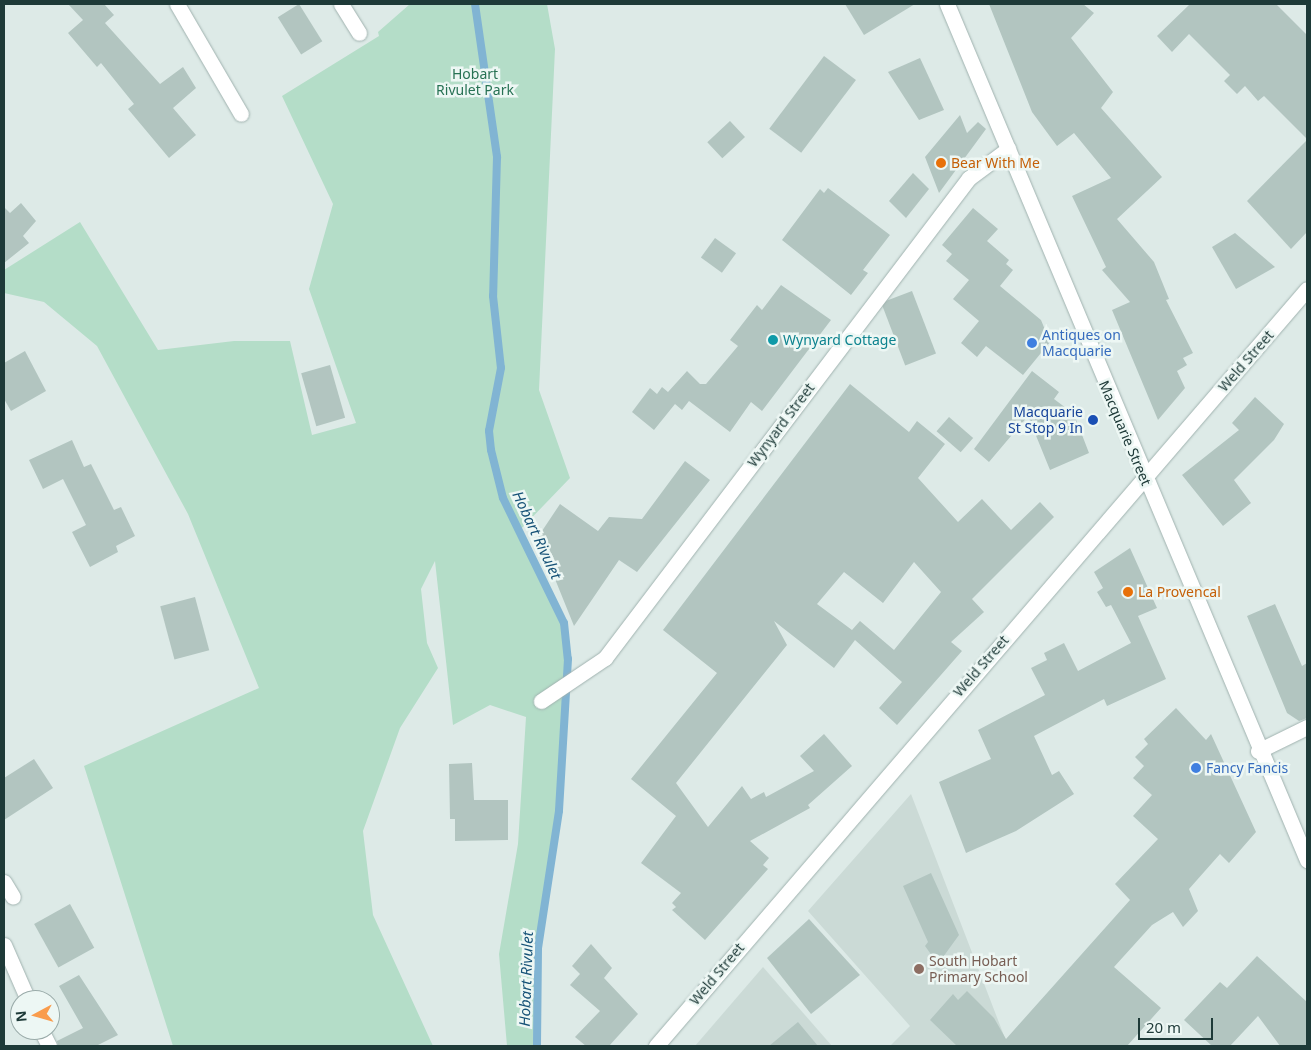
<!DOCTYPE html>
<html>
<head>
<meta charset="utf-8">
<style>
	body { margin:0 }
	#map { position:relative; width:1311px; height:1050px; overflow:hidden; background:#ddeae7; font-family:"Noto Sans",sans-serif }
	div>[style] { position:absolute }
	[style*='--x'] { left:calc(var(--x)*1px); top:calc(var(--y)*1px); width:calc(var(--w)*1px); rotate:calc(var(--a)*1deg) }
	.built>* { inset:0; background:#cbdad6 }
	.green>* { inset:0; background:#b4ddc8 }
	.stream>* { height:8px; margin:-4px; padding:0 4px; transform-origin:4px; border-radius:4px; background:#81b4d3 }
	.building>* { inset:0; background:#b2c5c0; transform-origin:0 0 }
	.roads { filter:drop-shadow(0 0 1px #a0b2af) drop-shadow(0 0 1px #a0b2af) }
	.minor>* { height:15px; margin:-7.5px; padding:0 7.5px; transform-origin:7.5px; border-radius:7.5px; background:#fff }
	.dots>* { width:14px; height:14px; translate:-50% -50%; box-sizing:border-box; border:2px solid #edf7f4; border-radius:50% }
	span { translate:-50% -50%; white-space:nowrap; text-align:center; line-height:1.15; -webkit-text-stroke:5px #edf7f4; paint-order:stroke }
	.park-label { font-size:14px; color:#277254 }
	.food-label { font-size:14px; color:#c56008 }
	.left { translate:0 -50%; text-align:left }
	.shop-label { font-size:14px; color:#366cbe }
	.culture-label { font-size:14px; color:#0d838f }
	.street-label { font-size:14px; color:#1e3a38 }
	.transit-label { font-size:14px; color:#164399 }
	.right { translate:-100% -50%; text-align:right }
	.education-label { font-size:14px; color:#785e54 }
	.water-label { font-size:15px; color:#165277; font-style:italic }
	.frame { position:absolute; inset:0; border:5px solid #1e3a38; pointer-events:none }
	.north { position:absolute; left:10px; top:990px; width:50px; height:50px; box-sizing:border-box; background:#edf7f4; border:1px solid #9aaba9; border-radius:50%; rotate:264deg; font-size:14px; font-weight:700; line-height:20px; text-align:center; color:#1e3a38 }
	.north::after { content:''; display:block; margin:auto; width:18px; height:22px; background:#f99c4c; clip-path:polygon(50% 0,100% 100%,50% 72%,0 100%) }
	.scale { position:absolute; left:1138px; top:1018px; width:75px; height:22px; box-sizing:border-box; border:2px solid #1e3a38; border-top:0; padding-left:6px; font-size:15px; line-height:18px; white-space:nowrap; color:#1e3a38; -webkit-text-stroke:4px #edf7f4; paint-order:stroke }
</style>
</head>
<body>
<div id="map">
	<div class="built">
		<i style="clip-path:polygon(911px 794px,1008px 1046px,890px 1046px,910px 1026px,808px 911px)"></i>
		<i style="clip-path:polygon(763px 967px,832px 1046px,695px 1046px)"></i>
	</div>
	<div class="green">
		<i style="clip-path:polygon(410px 4px,547px 4px,555px 49px,539px 390px,570px 478px,519px 531px,564px 623px,568px 659px,559px 811px,538px 949px,537px 1046px,507px 1046px,499px 954px,518px 844px,526px 717px,490px 705px,453px 725px,435px 561px,421px 589px,427px 643px,438px 668px,400px 728px,363px 831px,373px 915px,433px 1046px,173px 1046px,84px 766px,259px 688px,188px 514px,97px 346px,44px 302px,4px 293px,4px 270px,80px 222px,158px 350px,234px 341px,290px 341px,312px 435px,356px 423px,309px 289px,333px 204px,282px 96px,379px 36px,378px 32px)"></i>
	</div>
	<div class="stream">
		<i style="--x:475;--y:4;--w:155;--a:81.8"></i>
		<i style="--x:497;--y:157;--w:139;--a:91.6"></i>
		<i style="--x:493;--y:296;--w:72;--a:83.7"></i>
		<i style="--x:501;--y:368;--w:64;--a:100.8"></i>
		<i style="--x:489;--y:431;--w:19;--a:84"></i>
		<i style="--x:491;--y:450;--w:49;--a:76"></i>
		<i style="--x:503;--y:498;--w:139;--a:64"></i>
		<i style="--x:564;--y:623;--w:36;--a:84"></i>
		<i style="--x:568;--y:659;--w:152;--a:93.4"></i>
		<i style="--x:559;--y:811;--w:140;--a:98.7"></i>
		<i style="--x:538;--y:949;--w:97;--a:90.6"></i>
	</div>
	<div class="building">
		<i style="clip-path:polygon(68px 4px,104px 4px,114px 15px,105px 23px,160px 84px,183px 67px,196px 88px,173px 108px,196px 135px,169px 158px,128px 109px,134px 104px,101px 63px,97px 67px,68px 33px,83px 20px)"></i>
		<i style="left:299px;top:4px;width:44px;height:25px;rotate:58deg"></i>
		<i style="clip-path:polygon(845px 4px,915px 4px,864px 35px)"></i>
		<i style="clip-path:polygon(989px 4px,1083px 4px,1094px 13px,1071px 38px,1113px 92px,1101px 108px,1162px 177px,1117px 219px,1154px 262px,1169px 299px,1166px 300px,1193px 353px,1183px 358px,1187px 365px,1177px 371px,1185px 388px,1158px 420px,1112px 310px,1130px 302px,1102px 270px,1106px 267px,1072px 196px,1111px 178px,1074px 133px,1057px 146px,1032px 112px)"></i>
		<i style="clip-path:polygon(1190px 4px,1276px 4px,1307px 35px,1307px 139px,1264px 96px,1258px 101px,1245px 86px,1237px 94px,1224px 81px,1230px 75px,1189px 34px,1172px 52px,1157px 36px)"></i>
		<i style="left:824px;top:56px;width:40px;height:91px;rotate:37deg"></i>
		<i style="clip-path:polygon(920px 58px,944px 110px,919px 120px,888px 72px)"></i>
		<i style="clip-path:polygon(960px 115px,967px 133px,978px 122px,986px 129px,939px 193px,925px 157px)"></i>
		<i style="left:730px;top:121px;width:22px;height:31px;rotate:47deg"></i>
		<i style="clip-path:polygon(1307px 140px,1307px 232px,1291px 249px,1247px 201px)"></i>
		<i style="clip-path:polygon(913px 173px,929px 189px,906px 218px,889px 201px)"></i>
		<i style="clip-path:polygon(828px 188px,890px 235px,863px 270px,868px 273px,851px 295px,782px 240px,820px 189px,824px 193px)"></i>
		<i style="clip-path:polygon(21px 203px,36px 221px,23px 236px,29px 243px,4px 263px,4px 207px,10px 213px)"></i>
		<i style="clip-path:polygon(973px 208px,998px 229px,987px 241px,1009px 260px,1006px 264px,1013px 270px,1000px 286px,1041px 320px,1050px 342px,1023px 375px,986px 346px,977px 357px,961px 343px,979px 321px,953px 299px,969px 280px,946px 261px,952px 254px,942px 245px)"></i>
		<i style="clip-path:polygon(1235px 233px,1275px 267px,1236px 289px,1212px 247px)"></i>
		<i style="left:715px;top:238px;width:26px;height:24px;rotate:36deg"></i>
		<i style="clip-path:polygon(781px 285px,831px 320px,762px 411px,751px 402px,730px 432px,689px 401px,682px 410px,675px 404px,654px 430px,632px 412px,650px 388px,657px 394px,662px 387px,668px 392px,687px 371px,700px 384px,706px 384px,738px 346px,730px 340px,757px 305px,762px 310px)"></i>
		<i style="left:912px;top:291px;width:67px;height:33px;rotate:69deg"></i>
		<i style="clip-path:polygon(25px 351px,46px 391px,11px 411px,4px 399px,4px 363px)"></i>
		<i style="left:330px;top:365px;width:55px;height:30px;rotate:74deg"></i>
		<i style="clip-path:polygon(1032px 371px,1059px 392px,1054px 399px,1074px 414px,1089px 453px,1050px 470px,1028px 416px,989px 462px,974px 449px)"></i>
		<i style="clip-path:polygon(evenodd,850px 384px,909px 432px,917px 421px,945px 444px,918px 478px,958px 522px,982px 499px,1011px 530px,1040px 502px,1054px 517px,972px 599px,984px 612px,951px 642px,962px 651px,897px 725px,879px 708px,902px 682px,855px 640px,834px 668px,774px 621px,787px 645px,676px 783px,708px 827px,742px 786px,751px 799px,764px 792px,766px 797px,814px 771px,800px 756px,824px 734px,852px 766px,808px 805px,810px 808px,750px 841px,769px 858px,763px 865px,768px 869px,705px 940px,672px 910px,676px 907px,672px 903px,681px 893px,641px 863px,676px 816px,631px 779px,717px 673px,663px 630px,850px 384px,914px 562px,941px 592px,894px 650px,860px 621px,852px 630px,817px 604px,844px 572px,883px 603px,914px 562px)"></i>
		<i style="clip-path:polygon(1255px 397px,1284px 424px,1274px 440px,1234px 480px,1251px 503px,1223px 526px,1182px 475px,1239px 430px,1232px 423px)"></i>
		<i style="left:949px;top:417px;width:32px;height:19px;rotate:41deg"></i>
		<i style="clip-path:polygon(72px 440px,84px 467px,91px 464px,114px 510px,121px 507px,135px 536px,116px 546px,118px 552px,90px 567px,72px 532px,86px 525px,63px 479px,43px 489px,29px 460px)"></i>
		<i style="clip-path:polygon(685px 461px,710px 480px,637px 572px,619px 560px,574px 626px,538px 537px,560px 504px,598px 531px,609px 517px,642px 519px)"></i>
		<i style="clip-path:polygon(1130px 548px,1157px 608px,1138px 616px,1166px 679px,1107px 706px,1104px 699px,1034px 736px,1052px 775px,1059px 771px,1074px 794px,1016px 831px,966px 853px,939px 782px,991px 759px,978px 730px,1045px 695px,1031px 668px,1047px 660px,1044px 653px,1064px 643px,1078px 671px,1131px 643px,1111px 605px,1106px 607px,1097px 592px,1103px 588px,1094px 572px)"></i>
		<i style="left:195px;top:597px;width:55px;height:36px;rotate:75deg"></i>
		<i style="clip-path:polygon(1275px 604px,1302px 666px,1307px 663px,1307px 718px,1299px 721px,1287px 713px,1247px 616px)"></i>
		<i style="clip-path:polygon(1176px 708px,1206px 740px,1211px 734px,1256px 832px,1229px 863px,1220px 854px,1189px 889px,1198px 911px,1183px 927px,1173px 912px,1152px 925px,1114px 967px,1161px 1008px,1127px 1046px,957px 1046px,930px 1020px,953px 994px,958px 1000px,967px 991px,994px 1018px,1006px 1039px,1130px 900px,1115px 884px,1158px 839px,1133px 816px,1152px 795px,1133px 778px,1144px 766px,1135px 757px,1148px 744px,1144px 739px)"></i>
		<i style="clip-path:polygon(34px 759px,53px 788px,4px 820px,4px 778px)"></i>
		<i style="clip-path:polygon(472px 763px,474px 800px,508px 800px,508px 840px,455px 841px,455px 819px,450px 819px,449px 764px)"></i>
		<i style="clip-path:polygon(931px 873px,959px 935px,938px 964px,925px 946px,928px 942px,903px 886px)"></i>
		<i style="left:70px;top:904px;width:50px;height:41px;rotate:61deg"></i>
		<i style="clip-path:polygon(809px 919px,860px 975px,811px 1014px,767px 958px)"></i>
		<i style="clip-path:polygon(591px 944px,612px 968px,604px 978px,638px 1014px,609px 1046px,586px 1046px,575px 1037px,600px 1011px,570px 985px,580px 974px,572px 966px)"></i>
		<i style="clip-path:polygon(1257px 956px,1307px 1002px,1307px 1046px,1280px 1046px,1258px 1016px,1230px 1046px,1212px 1046px,1184px 1020px,1220px 982px,1227px 988px)"></i>
		<i style="clip-path:polygon(79px 975px,118px 1035px,96px 1046px,58px 1046px,57px 1041px,83px 1028px,59px 986px)"></i>
		<i style="clip-path:polygon(798px 1022px,818px 1046px,769px 1046px)"></i>
	</div>
	<div class="roads">
		<div class="minor">
			<i style="--x:177;--y:4;--w:127;--a:59.8"></i>
			<i style="--x:341;--y:4;--w:34;--a:58"></i>
			<i style="--x:947;--y:4;--w:929;--a:67.19"></i>
			<i style="--x:541;--y:701;--w:77;--a:-33.9"></i>
			<i style="--x:605;--y:658;--w:602;--a:-52.83"></i>
			<i style="--x:969;--y:178;--w:49;--a:-36.6"></i>
			<i style="--x:1258;--y:751;--w:55;--a:-26.1"></i>
			<i style="--x:4;--y:882;--w:17;--a:59"></i>
			<i style="--x:4;--y:945;--w:60;--a:66.4"></i>
			<i style="--x:41;--y:1030;--w:18;--a:63"></i>
			<i style="--x:656;--y:1046;--w:998;--a:-49.31"></i>
		</div>
	</div>
	<div class="dots">
		<i style="left:941px;top:163px;background:#e8710a"></i>
		<i style="left:773px;top:340px;background:#0f9aa8"></i>
		<i style="left:1032px;top:343px;background:#3f7fe0"></i>
		<i style="left:1093px;top:420px;background:#1a4fb4"></i>
		<i style="left:1128px;top:592px;background:#e8710a"></i>
		<i style="left:1196px;top:768px;background:#3f7fe0"></i>
		<i style="left:919px;top:969px;background:#8d6e63"></i>
	</div>
	<div class="park-label">
		<span style="left:475px;top:82px">Hobart<br>Rivulet Park</span>
	</div>
	<div class="food-label">
		<span class="left" style="left:951px;top:163px">Bear With Me</span>
		<span class="left" style="left:1138px;top:592px">La Provencal</span>
	</div>
	<div class="shop-label">
		<span class="left" style="left:1042px;top:343px">Antiques on<br>Macquarie</span>
		<span class="left" style="left:1206px;top:768px">Fancy Fancis</span>
	</div>
	<div class="culture-label">
		<span class="left" style="left:783px;top:340px">Wynyard Cottage</span>
	</div>
	<div class="street-label">
		<span style="left:1246px;top:361px;rotate:-49deg">Weld Street</span>
		<span style="left:781px;top:425px;rotate:-53deg">Wynyard Street</span>
		<span style="left:1125px;top:433px;rotate:67deg">Macquarie Street</span>
		<span style="left:981px;top:666px;rotate:-49deg">Weld Street</span>
		<span style="left:717px;top:974px;rotate:-50deg">Weld Street</span>
	</div>
	<div class="transit-label">
		<span class="right" style="left:1083px;top:420px">Macquarie<br>St Stop 9 In</span>
	</div>
	<div class="education-label">
		<span class="left" style="left:929px;top:969px">South Hobart<br>Primary School</span>
	</div>
	<div class="water-label">
		<span style="left:537px;top:535px;rotate:65deg">Hobart Rivulet</span>
		<span style="left:526px;top:979px;rotate:-88deg">Hobart Rivulet</span>
	</div>
	<div class="frame"></div>
	<div class="north">N</div>
	<div class="scale">20 m</div>
</div>
</body>
</html>
